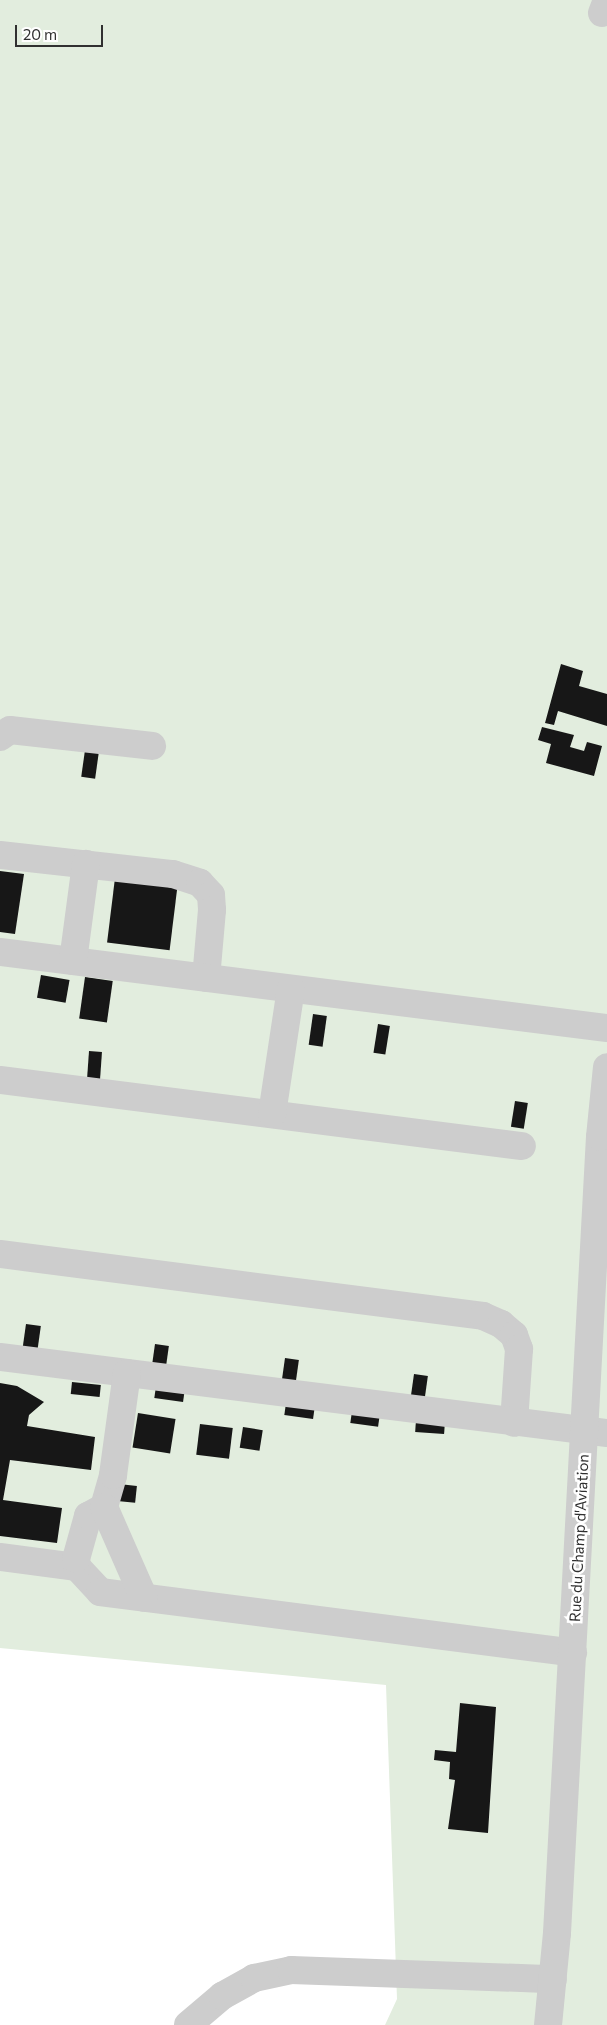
<!DOCTYPE html>
<html>
<head>
<meta charset="utf-8">
<style>
	body { margin:0 }
	#map { position:relative; width:607px; height:2025px; overflow:hidden; background:#fff; font-family:Commissioner,sans-serif }
	div>[style] { position:absolute }
	[style*='--x'] { left:calc(var(--x)*1px); top:calc(var(--y)*1px); width:calc(var(--w)*1px); rotate:calc(var(--a)*1deg) }
	.green>* { inset:0; background:#e2edde }
	.building>* { inset:0; background:#171717; transform-origin:0 0 }
	.minor>* { height:28px; margin:-14px; padding:0 14px; transform-origin:14px; border-radius:14px; background:#cdcdcd }
	span { translate:-50% -50%; white-space:nowrap; text-align:center; line-height:1.15; -webkit-text-stroke:5px #fff; paint-order:stroke }
	.street-label { font-size:15px; color:#303030 }
	.scale { position:absolute; left:15px; top:25px; width:88px; height:22px; box-sizing:border-box; border:2px solid #303030; border-top:0; padding-left:6px; font-size:15px; line-height:18px; white-space:nowrap; color:#303030; -webkit-text-stroke:4px #fff; paint-order:stroke }
</style>
</head>
<body>
<div id="map">
	<div class="green">
		<i style="clip-path:polygon(0 0,607px 0,607px 2025px,385px 2025px,397px 1999px,386px 1685px,0 1648px)"></i>
	</div>
	<div class="building">
		<i style="clip-path:polygon(561px 664px,583px 671px,579px 686px,607px 694px,607px 726px,558px 711px,554px 725px,545px 723px)"></i>
		<i style="clip-path:polygon(542px 727px,574px 735px,570px 747px,584px 751px,587px 742px,602px 746px,594px 776px,546px 763px,551px 744px,538px 740px)"></i>
		<i style="left:85px;top:750px;width:14px;height:27px;rotate:8deg"></i>
		<i style="clip-path:polygon(0 871px,24px 874px,15px 934px,0 932px)"></i>
		<i style="left:115px;top:878px;width:63px;height:65px;rotate:7deg"></i>
		<i style="left:41px;top:975px;width:29px;height:23px;rotate:10deg"></i>
		<i style="left:85px;top:977px;width:28px;height:42px;rotate:8deg"></i>
		<i style="left:313px;top:1014px;width:14px;height:31px;rotate:8deg"></i>
		<i style="left:378px;top:1024px;width:12px;height:29px;rotate:9deg"></i>
		<i style="left:89px;top:1051px;width:13px;height:28px;rotate:4deg"></i>
		<i style="left:515px;top:1101px;width:13px;height:26px;rotate:9deg"></i>
		<i style="left:26px;top:1324px;width:15px;height:24px;rotate:8deg"></i>
		<i style="left:155px;top:1344px;width:14px;height:22px;rotate:8deg"></i>
		<i style="left:285px;top:1358px;width:14px;height:25px;rotate:8deg"></i>
		<i style="left:414px;top:1374px;width:14px;height:23px;rotate:8deg"></i>
		<i style="left:72px;top:1382px;width:29px;height:12px;rotate:6deg"></i>
		<i style="clip-path:polygon(0 1383px,17px 1386px,44px 1402px,29px 1415px,27px 1426px,95px 1437px,91px 1470px,10px 1460px,3px 1500px,62px 1508px,57px 1543px,0 1536px)"></i>
		<i style="left:156px;top:1386px;width:29px;height:12px;rotate:8deg"></i>
		<i style="left:286px;top:1403px;width:29px;height:12px;rotate:8deg"></i>
		<i style="left:352px;top:1411px;width:28px;height:12px;rotate:8deg"></i>
		<i style="left:138px;top:1413px;width:38px;height:35px;rotate:9deg"></i>
		<i style="left:416px;top:1420px;width:29px;height:12px;rotate:4deg"></i>
		<i style="left:200px;top:1424px;width:33px;height:31px;rotate:7deg"></i>
		<i style="left:243px;top:1427px;width:20px;height:21px;rotate:9deg"></i>
		<i style="left:119px;top:1484px;width:18px;height:17px;rotate:6deg"></i>
		<i style="clip-path:polygon(460px 1703px,496px 1707px,488px 1833px,448px 1829px,455px 1780px,449px 1779px,450px 1762px,434px 1760px,435px 1750px,456px 1752px)"></i>
	</div>
	<div class="minor">
		<i style="--x:602;--y:13;--w:14;--a:-69"></i>
		<i style="--x:0;--y:737;--w:12;--a:-35"></i>
		<i style="--x:10;--y:730;--w:143;--a:6.4"></i>
		<i style="--x:0;--y:855;--w:174;--a:6.3"></i>
		<i style="--x:173;--y:874;--w:28;--a:18"></i>
		<i style="--x:200;--y:883;--w:16;--a:47"></i>
		<i style="--x:211;--y:895;--w:15;--a:86"></i>
		<i style="--x:212;--y:910;--w:68;--a:95"></i>
		<i style="--x:0;--y:952;--w:612;--a:7.14"></i>
		<i style="--x:73;--y:961;--w:98;--a:-82.4"></i>
		<i style="--x:0;--y:1080;--w:526;--a:7.21"></i>
		<i style="--x:272;--y:1114;--w:126;--a:-81.4"></i>
		<i style="--x:0;--y:1254;--w:487;--a:7.3"></i>
		<i style="--x:483;--y:1316;--w:20;--a:24"></i>
		<i style="--x:501;--y:1324;--w:17;--a:40"></i>
		<i style="--x:514;--y:1335;--w:15;--a:70"></i>
		<i style="--x:519;--y:1349;--w:74;--a:93.9"></i>
		<i style="--x:0;--y:1357;--w:612;--a:7.14"></i>
		<i style="--x:104;--y:1507;--w:33;--a:-74"></i>
		<i style="--x:113;--y:1475;--w:103;--a:-82.2"></i>
		<i style="--x:0;--y:1557;--w:78;--a:7.4"></i>
		<i style="--x:77;--y:1567;--w:34;--a:47"></i>
		<i style="--x:100;--y:1592;--w:477;--a:7.3"></i>
		<i style="--x:77;--y:1567;--w:8;--a:-97"></i>
		<i style="--x:76;--y:1559;--w:45;--a:-74.4"></i>
		<i style="--x:88;--y:1516;--w:18;--a:-29"></i>
		<i style="--x:104;--y:1507;--w:99;--a:66.3"></i>
		<i style="--x:188;--y:2025;--w:45;--a:-40.5"></i>
		<i style="--x:222;--y:1996;--w:37;--a:-29"></i>
		<i style="--x:254;--y:1978;--w:38;--a:-12"></i>
		<i style="--x:291;--y:1970;--w:262;--a:2"></i>
		<i style="--x:548;--y:2025;--w:92;--a:-84.4"></i>
		<i style="--x:557;--y:1933;--w:797;--a:-86.91"></i>
		<i style="--x:600;--y:1137;--w:70;--a:-84.3"></i>
	</div>
	<div class="street-label">
		<span style="left:579px;top:1538px;rotate:-87deg">Rue du Champ d'Aviation</span>
	</div>
	<div class="scale">20 m</div>
</div>
</body>
</html>
